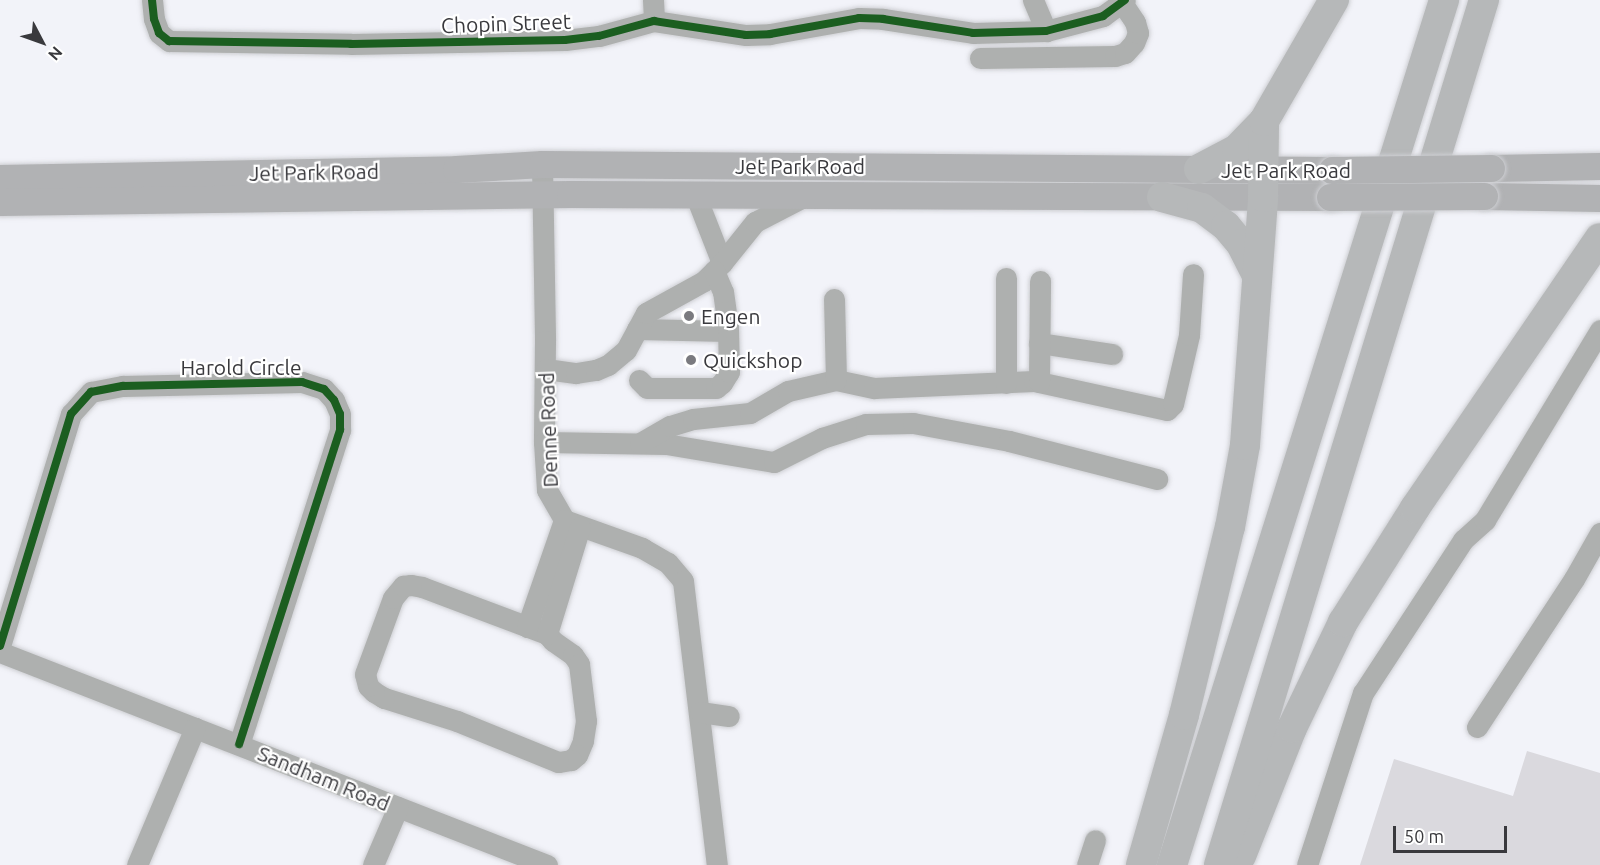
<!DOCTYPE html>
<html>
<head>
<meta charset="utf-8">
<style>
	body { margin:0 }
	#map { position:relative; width:1600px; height:865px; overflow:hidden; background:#f2f3f9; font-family:Ubuntu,sans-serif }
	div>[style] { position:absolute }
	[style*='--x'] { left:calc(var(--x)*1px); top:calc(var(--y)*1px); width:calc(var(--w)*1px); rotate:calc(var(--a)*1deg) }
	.building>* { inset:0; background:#dad9de }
	.roads { filter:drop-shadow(0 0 2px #cecfd3) drop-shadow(0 0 2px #cecfd3) }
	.minor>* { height:21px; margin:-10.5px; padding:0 10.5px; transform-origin:10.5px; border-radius:10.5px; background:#aeb0af }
	.major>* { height:27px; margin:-13.5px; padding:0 13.5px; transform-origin:13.5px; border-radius:13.5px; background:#b1b2b4 }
	.highway>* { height:30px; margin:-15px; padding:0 15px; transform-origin:15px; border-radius:15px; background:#b6b8b9 }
	.bridges { filter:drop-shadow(0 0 2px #cecfd3) drop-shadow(0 0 2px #cecfd3) }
	.major-bridge>* { height:27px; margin:-13.5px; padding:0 13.5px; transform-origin:13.5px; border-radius:13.5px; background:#b1b2b4 }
	.cycleway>* { height:8px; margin:-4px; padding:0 4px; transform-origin:4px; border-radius:4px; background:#1b5e20 }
	.dots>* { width:16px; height:16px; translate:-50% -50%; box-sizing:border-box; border:3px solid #fff; border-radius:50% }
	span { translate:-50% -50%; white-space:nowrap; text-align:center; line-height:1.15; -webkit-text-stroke:4.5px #fff; paint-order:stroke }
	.street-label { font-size:21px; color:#39393d }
	.poi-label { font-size:21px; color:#39393d }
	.left { translate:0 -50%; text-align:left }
	.north { position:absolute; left:12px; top:12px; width:60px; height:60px; -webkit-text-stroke:4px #fff; paint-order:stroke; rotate:131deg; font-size:16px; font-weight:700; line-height:24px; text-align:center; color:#39393d }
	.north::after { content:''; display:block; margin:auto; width:21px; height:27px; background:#39393d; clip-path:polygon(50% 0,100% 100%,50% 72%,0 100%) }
	.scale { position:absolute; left:1393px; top:826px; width:114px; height:27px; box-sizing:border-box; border:3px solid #39393d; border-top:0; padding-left:8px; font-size:18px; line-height:21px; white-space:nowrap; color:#39393d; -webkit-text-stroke:4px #fff; paint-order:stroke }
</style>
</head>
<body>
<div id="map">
	<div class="building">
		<i style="clip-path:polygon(1527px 751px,1600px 773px,1600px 865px,1360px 865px,1394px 759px,1513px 796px)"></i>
	</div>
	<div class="roads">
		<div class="minor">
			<i style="--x:152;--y:0;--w:19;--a:84"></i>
			<i style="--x:154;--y:19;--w:15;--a:70"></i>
			<i style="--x:159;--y:33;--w:13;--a:39"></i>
			<i style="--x:169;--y:41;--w:182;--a:0.9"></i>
			<i style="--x:351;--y:44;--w:214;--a:-1.1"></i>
			<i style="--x:565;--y:40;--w:34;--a:-7"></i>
			<i style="--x:599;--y:36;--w:57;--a:-15.3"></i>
			<i style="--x:654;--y:21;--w:93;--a:8.7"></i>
			<i style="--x:746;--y:35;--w:24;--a:-2"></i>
			<i style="--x:770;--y:34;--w:90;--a:-10.2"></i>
			<i style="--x:859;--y:18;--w:24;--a:2"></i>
			<i style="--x:883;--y:19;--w:91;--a:8.8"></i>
			<i style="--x:973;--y:33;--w:73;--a:-1.6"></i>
			<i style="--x:1046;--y:31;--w:59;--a:-14.7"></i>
			<i style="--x:1103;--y:16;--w:27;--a:-36"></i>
			<i style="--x:653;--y:0;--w:21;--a:87"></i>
			<i style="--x:1033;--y:0;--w:34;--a:67"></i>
			<i style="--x:980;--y:58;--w:135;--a:-0.8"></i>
			<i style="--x:1115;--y:56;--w:10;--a:-17"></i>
			<i style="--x:1125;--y:53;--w:13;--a:-48"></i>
			<i style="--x:1134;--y:43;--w:11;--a:-68"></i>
			<i style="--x:1138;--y:33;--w:11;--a:-105"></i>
			<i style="--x:1135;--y:22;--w:23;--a:-124"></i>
			<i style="--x:542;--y:164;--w:177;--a:89"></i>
			<i style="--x:545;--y:341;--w:101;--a:90.6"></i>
			<i style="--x:544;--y:442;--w:48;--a:86.4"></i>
			<i style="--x:547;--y:490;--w:34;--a:60"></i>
			<i style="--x:564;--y:520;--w:83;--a:19.7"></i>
			<i style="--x:642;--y:548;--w:30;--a:30"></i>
			<i style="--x:668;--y:563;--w:23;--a:50"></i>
			<i style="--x:683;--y:581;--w:286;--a:83.2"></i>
			<i style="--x:695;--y:194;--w:74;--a:68.6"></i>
			<i style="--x:637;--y:329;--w:91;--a:1.3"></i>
			<i style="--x:1039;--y:343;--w:74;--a:8.6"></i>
			<i style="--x:546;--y:369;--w:30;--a:8"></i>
			<i style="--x:576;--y:373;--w:20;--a:-9"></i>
			<i style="--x:596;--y:370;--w:13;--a:-23"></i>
			<i style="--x:608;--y:365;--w:23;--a:-40"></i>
			<i style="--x:626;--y:350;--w:42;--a:-61.6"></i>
			<i style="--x:646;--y:313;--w:66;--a:-28.9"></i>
			<i style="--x:704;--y:281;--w:25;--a:-45"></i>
			<i style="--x:722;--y:263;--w:53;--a:-51.2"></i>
			<i style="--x:755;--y:222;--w:54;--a:-27.5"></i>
			<i style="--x:639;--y:380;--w:11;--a:45"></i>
			<i style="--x:647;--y:388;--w:69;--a:0"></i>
			<i style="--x:716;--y:388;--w:8;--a:-40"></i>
			<i style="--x:722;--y:383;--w:13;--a:-58"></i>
			<i style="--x:729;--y:372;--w:45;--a:-91.3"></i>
			<i style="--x:728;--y:327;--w:35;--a:-98"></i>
			<i style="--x:723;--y:292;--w:23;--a:-113"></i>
			<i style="--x:836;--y:380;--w:39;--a:12"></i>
			<i style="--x:874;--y:388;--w:160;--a:-2.5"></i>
			<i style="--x:1034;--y:381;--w:136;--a:12.3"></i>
			<i style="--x:1167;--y:410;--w:8;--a:-45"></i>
			<i style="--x:1173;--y:404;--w:71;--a:-76.9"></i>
			<i style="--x:1189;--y:335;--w:61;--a:-86.2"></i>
			<i style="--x:1039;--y:382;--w:101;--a:-89.4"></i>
			<i style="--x:1006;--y:383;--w:105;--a:-90"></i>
			<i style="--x:544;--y:442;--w:122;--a:0.9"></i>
			<i style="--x:666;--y:444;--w:109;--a:9.5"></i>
			<i style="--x:774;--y:462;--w:54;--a:-26.6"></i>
			<i style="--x:822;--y:438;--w:46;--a:-17.7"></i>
			<i style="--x:866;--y:424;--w:47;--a:-1.2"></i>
			<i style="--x:913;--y:423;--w:98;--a:10.6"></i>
			<i style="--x:1009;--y:441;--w:153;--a:14.4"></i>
			<i style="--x:640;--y:443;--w:34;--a:-30"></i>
			<i style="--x:670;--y:426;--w:24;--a:-17"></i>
			<i style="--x:693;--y:419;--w:57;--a:-6"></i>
			<i style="--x:750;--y:413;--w:44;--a:-30.1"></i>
			<i style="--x:788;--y:391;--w:49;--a:-12.9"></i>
			<i style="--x:836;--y:380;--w:81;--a:-91.4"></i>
			<i style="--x:411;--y:585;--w:11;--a:10"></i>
			<i style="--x:422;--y:587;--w:134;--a:20.6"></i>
			<i style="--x:547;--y:634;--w:9;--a:49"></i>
			<i style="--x:553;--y:641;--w:24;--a:35"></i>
			<i style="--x:573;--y:655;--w:11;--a:56"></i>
			<i style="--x:579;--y:664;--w:57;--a:83"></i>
			<i style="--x:586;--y:721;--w:20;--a:99"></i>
			<i style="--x:583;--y:741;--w:15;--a:113"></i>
			<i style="--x:577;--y:755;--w:8;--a:140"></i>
			<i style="--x:571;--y:760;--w:13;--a:171"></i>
			<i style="--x:558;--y:762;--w:109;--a:-157.9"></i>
			<i style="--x:457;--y:721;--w:77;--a:-162.5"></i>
			<i style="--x:384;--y:698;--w:12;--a:-149"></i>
			<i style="--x:374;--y:692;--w:8;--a:-135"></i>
			<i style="--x:368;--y:686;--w:12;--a:-104"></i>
			<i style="--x:365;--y:674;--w:81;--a:-69.8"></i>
			<i style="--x:393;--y:598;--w:16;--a:-50"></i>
			<i style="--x:403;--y:586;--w:8;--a:-7"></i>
			<i style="--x:527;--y:627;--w:113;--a:-70.9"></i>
			<i style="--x:547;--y:634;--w:112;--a:-72.9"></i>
			<i style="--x:0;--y:646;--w:243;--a:-73"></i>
			<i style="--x:71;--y:414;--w:30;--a:-48"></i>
			<i style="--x:91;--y:392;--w:33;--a:-11"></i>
			<i style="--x:123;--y:386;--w:179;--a:-1.3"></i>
			<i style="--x:302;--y:382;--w:23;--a:18"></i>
			<i style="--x:324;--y:389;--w:15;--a:48"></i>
			<i style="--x:334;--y:400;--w:15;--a:67"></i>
			<i style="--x:340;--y:414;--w:16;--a:90"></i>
			<i style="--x:340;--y:430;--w:330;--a:107.8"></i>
			<i style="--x:0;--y:652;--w:587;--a:21.28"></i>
			<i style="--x:700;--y:712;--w:29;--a:8"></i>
			<i style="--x:1477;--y:727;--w:177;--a:-56.8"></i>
			<i style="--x:1574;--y:579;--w:53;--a:-60.5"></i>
			<i style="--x:137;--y:865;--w:149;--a:-67.1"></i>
			<i style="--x:373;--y:865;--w:63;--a:-66.7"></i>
			<i style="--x:1087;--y:865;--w:26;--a:-72"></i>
			<i style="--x:1307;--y:865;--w:181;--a:-72"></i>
			<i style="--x:1363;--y:693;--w:183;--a:-56.8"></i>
			<i style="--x:1463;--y:540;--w:30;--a:-42"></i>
			<i style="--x:1485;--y:520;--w:222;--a:-58.8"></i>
		</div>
		<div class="major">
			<i style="--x:1491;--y:168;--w:109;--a:-1.1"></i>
			<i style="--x:0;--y:178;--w:456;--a:-1.1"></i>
			<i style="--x:456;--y:169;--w:86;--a:-3.3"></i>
			<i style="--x:542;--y:164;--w:790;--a:0.44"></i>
			<i style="--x:1484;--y:196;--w:116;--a:1"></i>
			<i style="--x:0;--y:202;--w:570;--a:-0.8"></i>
			<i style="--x:570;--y:194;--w:760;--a:0.23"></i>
		</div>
		<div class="highway">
			<i style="--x:1199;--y:169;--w:43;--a:-27.8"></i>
			<i style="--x:1237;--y:149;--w:39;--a:-46"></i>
			<i style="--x:1162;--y:197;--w:41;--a:15.4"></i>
			<i style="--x:1202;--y:208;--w:30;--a:37"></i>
			<i style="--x:1226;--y:226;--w:23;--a:50"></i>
			<i style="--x:1241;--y:244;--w:33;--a:63"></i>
			<i style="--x:1241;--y:856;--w:138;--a:-68.3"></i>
			<i style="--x:1292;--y:728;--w:118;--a:-64.3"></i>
			<i style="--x:1343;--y:622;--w:135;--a:-57.7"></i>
			<i style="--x:1415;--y:508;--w:327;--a:-55.6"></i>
			<i style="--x:1141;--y:865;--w:156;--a:-74"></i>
			<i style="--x:1184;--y:715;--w:194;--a:-76.3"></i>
			<i style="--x:1230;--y:527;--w:83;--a:-79.6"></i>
			<i style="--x:1245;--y:445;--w:249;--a:-85.8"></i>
			<i style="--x:1263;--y:197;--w:76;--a:-89.2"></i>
			<i style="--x:1264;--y:121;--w:140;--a:-60"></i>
			<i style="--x:1172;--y:865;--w:907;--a:-72.54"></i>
			<i style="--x:1219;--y:865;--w:905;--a:-72.97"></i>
		</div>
	</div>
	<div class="bridges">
		<div class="major-bridge">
			<i style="--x:1332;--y:170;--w:159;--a:-0.7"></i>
			<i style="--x:1330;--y:197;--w:154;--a:-0.4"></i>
		</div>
	</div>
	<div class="cycleway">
		<i style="--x:152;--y:0;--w:19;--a:84"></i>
		<i style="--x:154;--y:19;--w:15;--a:70"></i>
		<i style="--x:159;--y:33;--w:13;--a:39"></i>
		<i style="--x:169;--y:41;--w:182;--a:0.9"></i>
		<i style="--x:351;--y:44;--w:214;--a:-1.1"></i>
		<i style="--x:565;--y:40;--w:34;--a:-7"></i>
		<i style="--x:599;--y:36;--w:57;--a:-15.3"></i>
		<i style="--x:654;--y:21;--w:93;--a:8.7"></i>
		<i style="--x:746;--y:35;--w:24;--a:-2"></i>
		<i style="--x:770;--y:34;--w:90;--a:-10.2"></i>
		<i style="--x:859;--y:18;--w:24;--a:2"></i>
		<i style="--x:883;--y:19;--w:91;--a:8.8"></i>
		<i style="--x:973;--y:33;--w:73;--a:-1.6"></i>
		<i style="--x:1046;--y:31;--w:59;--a:-14.7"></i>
		<i style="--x:1103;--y:16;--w:27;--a:-36"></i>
		<i style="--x:0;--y:646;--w:243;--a:-73"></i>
		<i style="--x:71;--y:414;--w:30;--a:-48"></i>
		<i style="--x:91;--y:392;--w:33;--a:-11"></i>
		<i style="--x:123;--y:386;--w:179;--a:-1.3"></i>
		<i style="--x:302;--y:382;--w:23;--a:18"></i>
		<i style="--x:324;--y:389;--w:15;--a:48"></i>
		<i style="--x:334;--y:400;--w:15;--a:67"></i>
		<i style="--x:340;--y:414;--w:16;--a:90"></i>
		<i style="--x:340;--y:430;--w:330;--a:107.8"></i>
	</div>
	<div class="dots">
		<i style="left:689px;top:316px;background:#7a7a7f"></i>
		<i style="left:691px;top:360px;background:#7a7a7f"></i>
	</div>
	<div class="street-label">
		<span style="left:506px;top:23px;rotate:-2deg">Chopin Street</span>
		<span style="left:800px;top:166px">Jet Park Road</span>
		<span style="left:1286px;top:170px">Jet Park Road</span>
		<span style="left:314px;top:172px;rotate:-1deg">Jet Park Road</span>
		<span style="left:241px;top:367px">Harold Circle</span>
		<span style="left:548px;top:430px;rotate:-92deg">Denne Road</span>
		<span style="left:324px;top:778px;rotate:22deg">Sandham Road</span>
	</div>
	<div class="poi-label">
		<span class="left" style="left:701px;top:316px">Engen</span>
		<span class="left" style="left:703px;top:360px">Quickshop</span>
	</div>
	<div class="north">N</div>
	<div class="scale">50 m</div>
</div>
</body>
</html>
